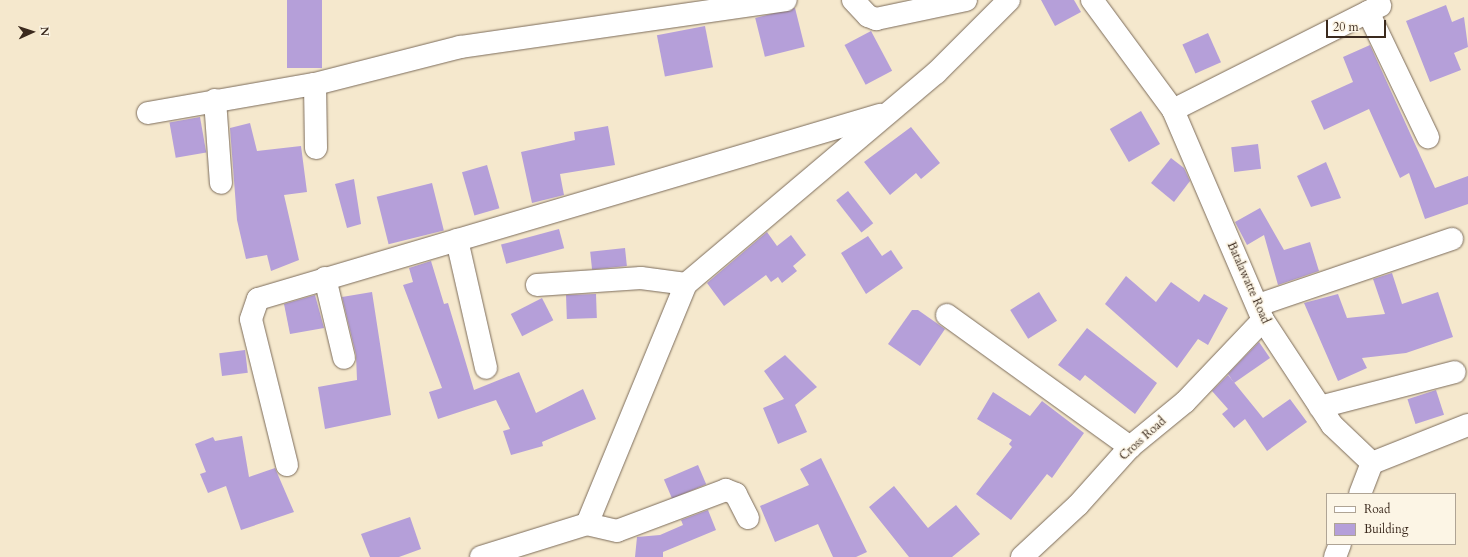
<!DOCTYPE html>
<html>
<head>
<meta charset="utf-8">
<style>
	body { margin:0 }
	#map { position:relative; width:1468px; height:557px; overflow:hidden; background:#f5e8cd; font-family:Cardo,serif }
	div>[style] { position:absolute }
	[style*='--x'] { left:calc(var(--x)*1px); top:calc(var(--y)*1px); width:calc(var(--w)*1px); rotate:calc(var(--a)*1deg) }
	.building>* { inset:0; background:#b59fd9; transform-origin:0 0 }
	.roads { filter:drop-shadow(0 0 1px #7c6c5b) drop-shadow(0 0 1px #7c6c5b) }
	.street>* { height:22px; margin:-11px; padding:0 11px; transform-origin:11px; border-radius:11px; background:#fff }
	.secondary>* { height:22px; margin:-11px; padding:0 11px; transform-origin:11px; border-radius:11px; background:#fff }
	span { translate:-50% -50%; white-space:nowrap; text-align:center; line-height:1.15; -webkit-text-stroke:3px #fcf5e5; paint-order:stroke }
	.street-label { font-size:12px; color:#3b2a1e }
	.legend { position:absolute; left:1326px; top:493px; width:130px; height:52px; box-sizing:border-box; background:#fcf5e5; border:1px solid #afa495; margin:0; padding:5px 7px; list-style:none; font-size:12px; color:#3b2a1e }
	.legend li { display:flex; align-items:center; gap:8px; height:20px }
	.legend b { width:20px; border:1px solid #afa495 }
	.north { position:absolute; left:12px; top:12px; width:40px; height:40px; -webkit-text-stroke:3px #fcf5e5; paint-order:stroke; rotate:87deg; font-size:11px; font-weight:700; line-height:16px; text-align:center; color:#3b2a1e }
	.north::after { content:''; display:block; margin:auto; width:14px; height:18px; background:#3b2a1e; clip-path:polygon(50% 0,100% 100%,50% 72%,0 100%) }
	.scale { position:absolute; left:1326px; top:20px; width:60px; height:18px; box-sizing:border-box; border:2px solid #3b2a1e; border-top:0; padding-left:5px; font-size:12px; line-height:14px; white-space:nowrap; color:#3b2a1e; -webkit-text-stroke:3px #fcf5e5; paint-order:stroke }
</style>
</head>
<body>
<div id="map">
	<div class="building">
		<i style="left:287px;top:0;width:35px;height:68px"></i>
		<i style="clip-path:polygon(1041px 0,1074px 0,1081px 12px,1055px 26px)"></i>
		<i style="clip-path:polygon(1446px 5px,1452px 22px,1464px 17px,1468px 47px,1454px 53px,1461px 70px,1430px 82px,1406px 21px)"></i>
		<i style="left:795px;top:8px;width:40px;height:41px;rotate:76deg"></i>
		<i style="left:705px;top:26px;width:42px;height:49px;rotate:79deg"></i>
		<i style="left:871px;top:31px;width:45px;height:30px;rotate:62deg"></i>
		<i style="left:1208px;top:33px;width:32px;height:28px;rotate:66deg"></i>
		<i style="clip-path:polygon(1370px 45px,1435px 188px,1468px 176px,1468px 204px,1425px 219px,1409px 173px,1400px 178px,1369px 109px,1324px 130px,1311px 101px,1353px 82px,1343px 57px)"></i>
		<i style="left:1141px;top:111px;width:38px;height:36px;rotate:60deg"></i>
		<i style="left:200px;top:117px;width:36px;height:31px;rotate:80deg"></i>
		<i style="clip-path:polygon(250px 123px,257px 151px,301px 146px,307px 192px,284px 195px,299px 260px,271px 271px,267px 255px,246px 259px,237px 220px,230px 128px)"></i>
		<i style="clip-path:polygon(608px 126px,615px 165px,560px 174px,564px 195px,532px 203px,521px 152px,575px 140px,574px 132px)"></i>
		<i style="clip-path:polygon(911px 127px,940px 163px,921px 179px,916px 173px,890px 195px,864px 162px)"></i>
		<i style="left:1258px;top:144px;width:25px;height:27px;rotate:83deg"></i>
		<i style="clip-path:polygon(1171px 158px,1184px 168px,1190px 181px,1174px 202px,1151px 183px)"></i>
		<i style="clip-path:polygon(1326px 162px,1341px 198px,1311px 207px,1297px 176px)"></i>
		<i style="left:487px;top:165px;width:45px;height:26px;rotate:74deg"></i>
		<i style="clip-path:polygon(354px 179px,361px 224px,347px 228px,335px 184px)"></i>
		<i style="left:432px;top:183px;width:49px;height:57px;rotate:76deg"></i>
		<i style="left:848px;top:191px;width:41px;height:15px;rotate:52deg"></i>
		<i style="clip-path:polygon(1260px 208px,1284px 250px,1310px 242px,1319px 271px,1278px 285px,1264px 235px,1247px 245px,1235px 222px)"></i>
		<i style="left:559px;top:229px;width:20px;height:60px;rotate:75deg"></i>
		<i style="clip-path:polygon(767px 232px,777px 246px,791px 235px,806px 255px,793px 266px,797px 271px,782px 283px,778px 277px,771px 282px,766px 275px,724px 306px,707px 283px)"></i>
		<i style="clip-path:polygon(868px 236px,882px 256px,891px 250px,903px 268px,866px 294px,841px 253px)"></i>
		<i style="left:625px;top:248px;width:18px;height:35px;rotate:84deg"></i>
		<i style="clip-path:polygon(431px 261px,444px 304px,448px 303px,474px 390px,519px 372px,536px 413px,583px 389px,596px 419px,542px 442px,543px 446px,511px 455px,503px 431px,510px 429px,496px 400px,438px 419px,429px 392px,442px 388px,403px 285px,413px 282px,409px 268px)"></i>
		<i style="clip-path:polygon(1392px 273px,1402px 304px,1438px 292px,1453px 337px,1406px 353px,1362px 358px,1367px 368px,1338px 381px,1304px 303px,1338px 294px,1347px 318px,1385px 314px,1373px 279px)"></i>
		<i style="clip-path:polygon(1126px 276px,1156px 302px,1171px 282px,1199px 302px,1204px 294px,1228px 308px,1208px 345px,1198px 339px,1177px 368px,1105px 304px)"></i>
		<i style="clip-path:polygon(372px 292px,391px 415px,325px 429px,318px 387px,357px 380px,356px 355px,342px 297px)"></i>
		<i style="left:1039px;top:292px;width:34px;height:34px;rotate:58deg"></i>
		<i style="left:596px;top:294px;width:24px;height:30px;rotate:88deg"></i>
		<i style="clip-path:polygon(315px 295px,324px 328px,290px 334px,284px 304px)"></i>
		<i style="left:542px;top:298px;width:25px;height:35px;rotate:63deg"></i>
		<i style="clip-path:polygon(912px 310px,918px 310px,945px 329px,920px 366px,888px 344px)"></i>
		<i style="clip-path:polygon(1087px 328px,1157px 383px,1135px 414px,1085px 375px,1080px 381px,1058px 365px)"></i>
		<i style="clip-path:polygon(1259px 342px,1270px 358px,1234px 383px,1228px 374px)"></i>
		<i style="left:245px;top:350px;width:23px;height:26px;rotate:83deg"></i>
		<i style="clip-path:polygon(785px 355px,817px 387px,795px 405px,807px 432px,778px 444px,763px 408px,784px 399px,764px 371px)"></i>
		<i style="clip-path:polygon(1228px 375px,1263px 418px,1290px 399px,1307px 422px,1267px 451px,1245px 419px,1234px 428px,1222px 414px,1228px 409px,1212px 391px)"></i>
		<i style="left:1436px;top:390px;width:26px;height:30px;rotate:72deg"></i>
		<i style="clip-path:polygon(993px 392px,1030px 416px,1042px 401px,1084px 433px,1052px 478px,1047px 474px,1011px 520px,976px 494px,1012px 447px,1009px 444px,1012px 440px,977px 419px)"></i>
		<i style="clip-path:polygon(242px 436px,249px 477px,275px 468px,294px 512px,241px 530px,226px 486px,208px 493px,200px 474px,206px 472px,195px 444px,213px 437px,215px 441px)"></i>
		<i style="clip-path:polygon(821px 458px,867px 552px,856px 557px,833px 557px,818px 524px,775px 542px,760px 506px,809px 485px,800px 469px)"></i>
		<i style="left:698px;top:465px;width:21px;height:37px;rotate:67deg"></i>
		<i style="clip-path:polygon(894px 486px,928px 528px,956px 505px,980px 534px,952px 557px,909px 557px,869px 507px)"></i>
		<i style="clip-path:polygon(708px 510px,716px 530px,663px 552px,663px 557px,635px 557px,637px 537px,660px 535px,683px 525px,681px 520px)"></i>
		<i style="clip-path:polygon(410px 517px,421px 549px,399px 557px,370px 557px,361px 534px)"></i>
	</div>
	<div class="roads">
		<div class="street">
			<i style="--x:853;--y:0;--w:22;--a:47"></i>
			<i style="--x:868;--y:16;--w:9;--a:21"></i>
			<i style="--x:876;--y:19;--w:92;--a:-11.9"></i>
			<i style="--x:1368;--y:12;--w:139;--a:64.4"></i>
			<i style="--x:315;--y:84;--w:64;--a:89.1"></i>
			<i style="--x:215;--y:100;--w:83;--a:85.9"></i>
			<i style="--x:1173;--y:110;--w:232;--a:-26.7"></i>
			<i style="--x:148;--y:113;--w:169;--a:-9.9"></i>
			<i style="--x:315;--y:84;--w:150;--a:-14.3"></i>
			<i style="--x:460;--y:47;--w:329;--a:-8.2"></i>
			<i style="--x:457;--y:240;--w:131;--a:77.2"></i>
			<i style="--x:325;--y:278;--w:82;--a:76.6"></i>
			<i style="--x:537;--y:285;--w:104;--a:-3.9"></i>
			<i style="--x:641;--y:278;--w:45;--a:7.6"></i>
			<i style="--x:1258;--y:305;--w:205;--a:-18.8"></i>
			<i style="--x:947;--y:315;--w:226;--a:35.8"></i>
			<i style="--x:1320;--y:407;--w:139;--a:-14.5"></i>
			<i style="--x:287;--y:465;--w:150;--a:-103.9"></i>
			<i style="--x:251;--y:319;--w:21;--a:-71"></i>
			<i style="--x:258;--y:299;--w:649;--a:-16.48"></i>
			<i style="--x:1360;--y:494;--w:33;--a:-69"></i>
			<i style="--x:748;--y:518;--w:27;--a:-117"></i>
			<i style="--x:736;--y:494;--w:11;--a:-158"></i>
			<i style="--x:726;--y:490;--w:116;--a:159.4"></i>
			<i style="--x:617;--y:531;--w:31;--a:-167"></i>
			<i style="--x:587;--y:524;--w:260;--a:-67.6"></i>
			<i style="--x:686;--y:284;--w:327;--a:-40.2"></i>
			<i style="--x:936;--y:73;--w:103;--a:-45"></i>
			<i style="--x:481;--y:557;--w:111;--a:-17.3"></i>
			<i style="--x:1022;--y:557;--w:76;--a:-42.9"></i>
			<i style="--x:1078;--y:505;--w:78;--a:-48.1"></i>
			<i style="--x:1130;--y:447;--w:71;--a:-39.3"></i>
			<i style="--x:1185;--y:402;--w:113;--a:-46.4"></i>
			<i style="--x:1335;--y:557;--w:14;--a:-69"></i>
		</div>
		<div class="secondary">
			<i style="--x:1092;--y:0;--w:137;--a:53.6"></i>
			<i style="--x:1173;--y:110;--w:228;--a:66.8"></i>
			<i style="--x:1263;--y:320;--w:126;--a:56.7"></i>
			<i style="--x:1332;--y:425;--w:55;--a:43.5"></i>
			<i style="--x:1372;--y:463;--w:103;--a:-21.6"></i>
		</div>
	</div>
	<div class="street-label">
		<span style="left:1248px;top:283px;rotate:66deg">Batalawatte Road</span>
		<span style="left:1143px;top:439px;rotate:-42deg">Cross Road</span>
	</div>
	<ul class="legend">
	<li><b style="height:5px;background:#fff"></b>Road</li>
	<li><b style="height:11px;background:#b59fd9"></b>Building</li>
	</ul>
	<div class="north">N</div>
	<div class="scale">20 m</div>
</div>
</body>
</html>
